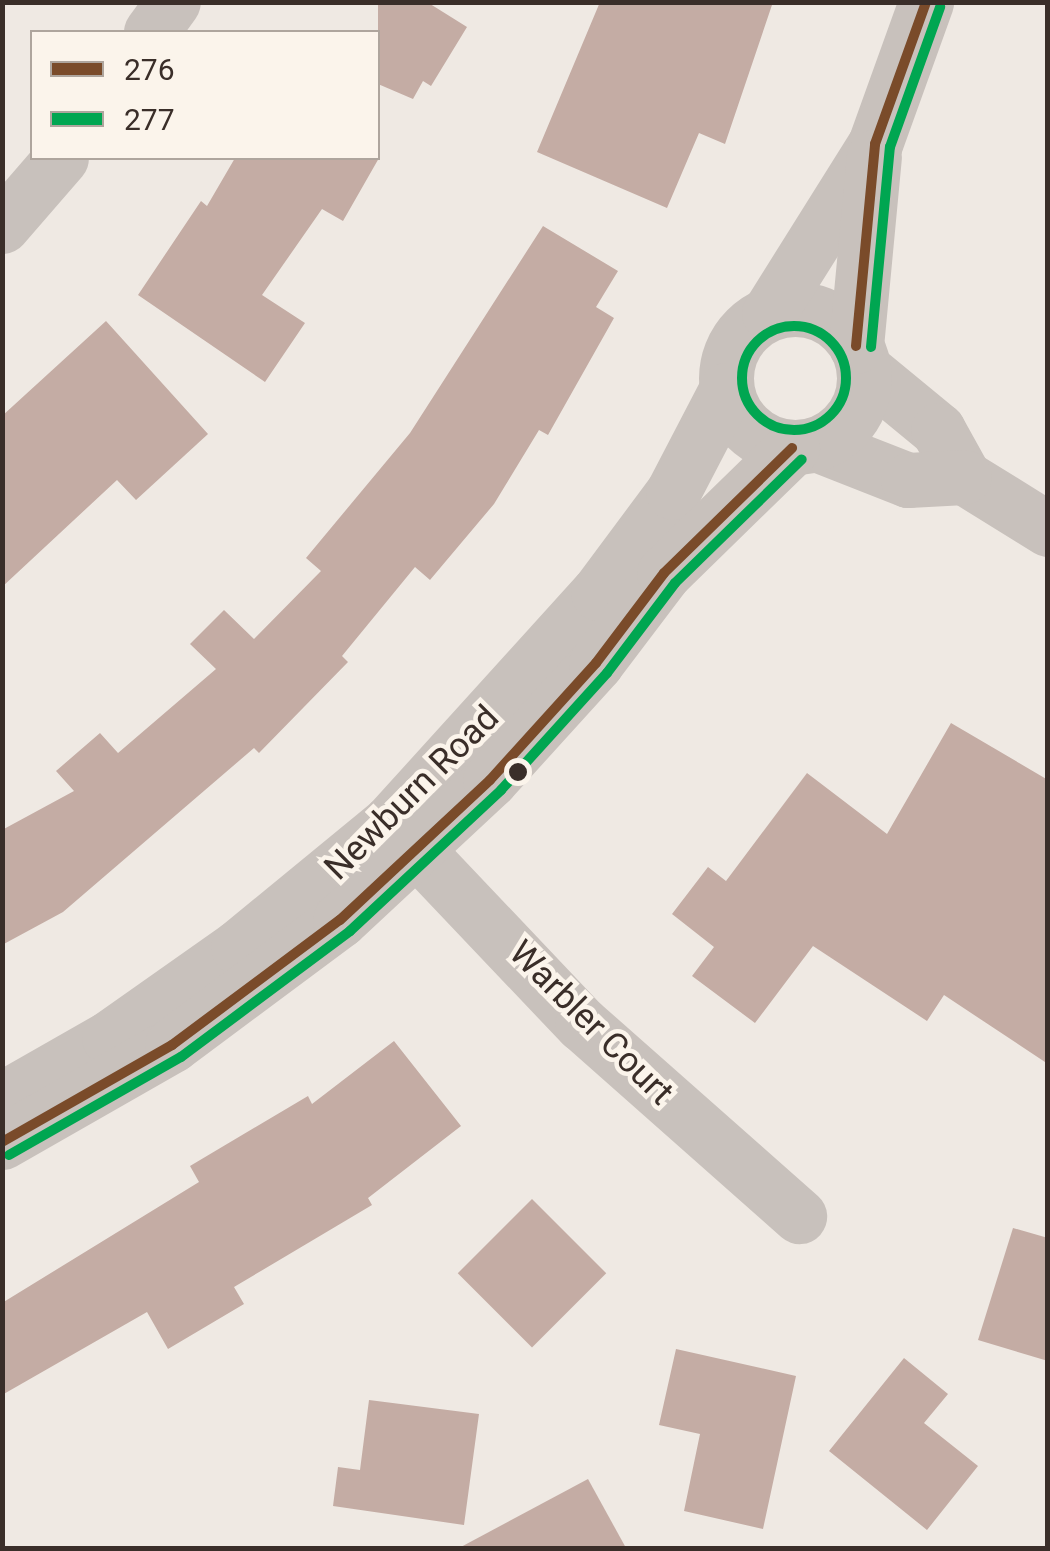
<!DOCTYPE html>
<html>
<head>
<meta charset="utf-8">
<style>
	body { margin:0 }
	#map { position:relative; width:1050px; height:1551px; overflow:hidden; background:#efe9e3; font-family:Roboto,sans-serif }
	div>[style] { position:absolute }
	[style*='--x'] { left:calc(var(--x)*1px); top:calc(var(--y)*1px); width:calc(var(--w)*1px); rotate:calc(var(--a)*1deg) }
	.building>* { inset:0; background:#c4aca4; transform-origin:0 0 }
	.minor>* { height:55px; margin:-27.5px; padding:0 27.5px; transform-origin:27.5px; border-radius:27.5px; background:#c8c1bc }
	.tertiary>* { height:55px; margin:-27.5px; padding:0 27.5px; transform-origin:27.5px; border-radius:27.5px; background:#c8c1bc }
	.tertiary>.ring { margin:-27.5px; padding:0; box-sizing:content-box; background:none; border:55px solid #c8c1bc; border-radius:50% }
	.bus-1>* { height:10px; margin:-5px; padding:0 5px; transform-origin:5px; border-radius:5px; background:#7a4b2a }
	.bus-2>* { height:10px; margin:-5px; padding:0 5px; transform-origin:5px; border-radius:5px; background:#00a651 }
	.bus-2>.ring { margin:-5px; padding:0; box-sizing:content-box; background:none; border:10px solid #00a651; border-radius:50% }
	.dots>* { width:28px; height:28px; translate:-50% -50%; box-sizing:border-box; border:5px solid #fbf4eb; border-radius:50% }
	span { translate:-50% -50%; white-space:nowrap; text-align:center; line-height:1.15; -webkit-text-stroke:9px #fbf4eb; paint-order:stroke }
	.street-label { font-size:35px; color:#3a2e29 }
	.frame { position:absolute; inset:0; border:5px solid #3a2e29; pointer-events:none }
	.legend { position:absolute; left:30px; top:30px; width:350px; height:130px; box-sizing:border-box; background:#fbf4eb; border:2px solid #aea59d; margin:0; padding:12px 18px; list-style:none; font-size:30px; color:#3a2e29 }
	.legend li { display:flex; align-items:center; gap:20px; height:50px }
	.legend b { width:50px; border:2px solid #aea59d }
</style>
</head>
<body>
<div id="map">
	<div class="building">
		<i style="clip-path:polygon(378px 2px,427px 2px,467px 27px,431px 86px,423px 81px,413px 99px,378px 84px)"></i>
		<i style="clip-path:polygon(600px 2px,773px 2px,725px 144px,699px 133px,667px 208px,537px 152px)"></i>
		<i style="clip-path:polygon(235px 158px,379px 158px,343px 221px,322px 209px,262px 295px,305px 323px,265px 382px,138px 295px,201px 201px,207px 206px)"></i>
		<i style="clip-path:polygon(543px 226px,618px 271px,596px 307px,614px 318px,548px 435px,539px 430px,494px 504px,430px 580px,415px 567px,342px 656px,348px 662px,259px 753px,254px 748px,63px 912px,2px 945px,2px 830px,74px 791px,56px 771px,100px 733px,118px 753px,216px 669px,190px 644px,224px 610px,254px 639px,321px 571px,306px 558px,410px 433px)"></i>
		<i style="clip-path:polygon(106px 321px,208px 434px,136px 500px,117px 480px,2px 587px,2px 416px)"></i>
		<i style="clip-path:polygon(951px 723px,1048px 780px,1048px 1064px,944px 995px,927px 1021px,813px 946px,755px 1023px,692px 976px,714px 947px,672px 914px,708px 867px,726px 881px,807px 773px,887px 834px)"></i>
		<i style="clip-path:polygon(394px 1041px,461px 1126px,368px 1198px,372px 1205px,234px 1287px,244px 1304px,168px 1349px,147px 1312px,2px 1395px,2px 1303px,199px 1182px,190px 1166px,308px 1096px,312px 1104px)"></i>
		<i style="left:532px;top:1199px;width:105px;height:105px;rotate:45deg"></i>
		<i style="clip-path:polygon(1013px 1228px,1048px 1238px,1048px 1361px,978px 1340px)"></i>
		<i style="clip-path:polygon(676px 1349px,796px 1376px,763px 1529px,684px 1511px,700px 1434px,659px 1425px)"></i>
		<i style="clip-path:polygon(904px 1358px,948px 1394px,924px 1423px,978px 1466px,927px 1530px,829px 1451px)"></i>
		<i style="clip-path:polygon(369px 1400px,479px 1414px,464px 1525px,333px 1506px,338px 1467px,360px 1470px)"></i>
		<i style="clip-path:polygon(588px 1479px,626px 1548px,459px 1548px)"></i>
	</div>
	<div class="minor">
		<i style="--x:151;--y:32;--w:37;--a:-54"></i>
		<i style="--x:2;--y:226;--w:90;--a:-49.1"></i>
		<i style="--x:864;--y:369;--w:96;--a:39.5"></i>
		<i style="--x:938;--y:430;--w:54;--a:61"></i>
		<i style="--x:964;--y:477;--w:99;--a:31.8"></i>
		<i style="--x:816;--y:444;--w:99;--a:21.4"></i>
		<i style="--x:908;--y:480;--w:56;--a:-3.1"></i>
		<i style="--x:390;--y:822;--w:279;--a:46.5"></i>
		<i style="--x:582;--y:1024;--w:290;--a:41.5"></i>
	</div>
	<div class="tertiary">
		<i class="ring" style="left:726px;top:309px;width:83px;height:83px"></i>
		<i style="--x:769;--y:313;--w:199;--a:-57.9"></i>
		<i style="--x:875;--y:144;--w:151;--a:-70.2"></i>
		<i style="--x:856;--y:346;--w:190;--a:-84.6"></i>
		<i style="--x:2;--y:1099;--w:123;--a:-29.7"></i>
		<i style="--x:109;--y:1038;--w:158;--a:-35.2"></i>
		<i style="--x:238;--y:947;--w:197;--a:-39.4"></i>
		<i style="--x:390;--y:822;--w:309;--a:-47.8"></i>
		<i style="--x:598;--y:593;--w:126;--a:-53.4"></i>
		<i style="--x:673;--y:492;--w:115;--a:-62.5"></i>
		<i style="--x:2;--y:1142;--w:196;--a:-29.7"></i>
		<i style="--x:172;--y:1045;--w:209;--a:-36.7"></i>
		<i style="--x:340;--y:920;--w:205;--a:-43"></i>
		<i style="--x:490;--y:780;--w:158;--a:-47.8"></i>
		<i style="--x:596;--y:663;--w:113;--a:-52.9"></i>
		<i style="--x:664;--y:573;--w:179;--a:-44.3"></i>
	</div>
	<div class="bus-1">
		<i style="--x:856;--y:346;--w:203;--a:-84.6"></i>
		<i style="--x:875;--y:144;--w:151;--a:-70.2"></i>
		<i style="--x:2;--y:1142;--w:196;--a:-29.7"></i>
		<i style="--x:172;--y:1045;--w:209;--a:-36.7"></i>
		<i style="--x:340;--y:920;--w:205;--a:-43"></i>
		<i style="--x:490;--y:780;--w:158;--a:-47.8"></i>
		<i style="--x:596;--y:663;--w:113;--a:-52.9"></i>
		<i style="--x:664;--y:573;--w:179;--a:-44.3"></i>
	</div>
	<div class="bus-2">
		<i class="ring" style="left:742px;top:326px;width:94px;height:94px"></i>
		<i style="--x:871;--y:347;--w:201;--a:-84.6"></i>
		<i style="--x:890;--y:147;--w:149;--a:-70.3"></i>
		<i style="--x:9;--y:1155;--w:198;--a:-29.7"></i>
		<i style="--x:181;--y:1057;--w:211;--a:-36.7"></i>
		<i style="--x:350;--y:931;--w:207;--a:-43"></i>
		<i style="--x:501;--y:790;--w:158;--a:-47.8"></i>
		<i style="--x:607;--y:673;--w:113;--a:-52.9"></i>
		<i style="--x:675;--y:583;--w:177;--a:-44.3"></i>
	</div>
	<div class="dots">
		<i style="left:518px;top:772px;background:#3a2e29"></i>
	</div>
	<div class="street-label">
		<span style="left:412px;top:793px;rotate:-45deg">Newburn Road</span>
		<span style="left:591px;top:1023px;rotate:45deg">Warbler Court</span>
	</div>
	<div class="frame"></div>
	<ul class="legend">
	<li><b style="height:12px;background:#7a4b2a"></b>276</li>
	<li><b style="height:12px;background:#00a651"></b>277</li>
	</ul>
</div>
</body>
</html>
